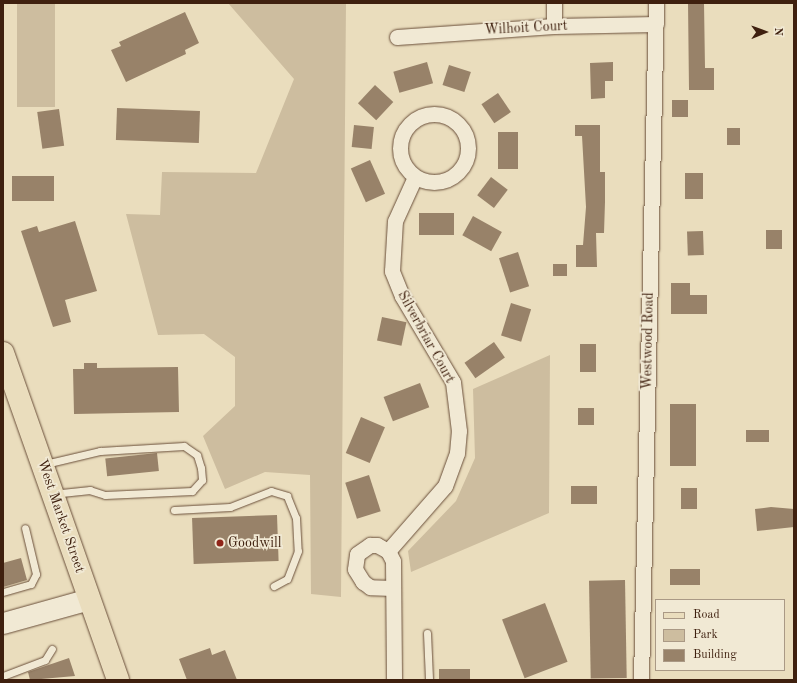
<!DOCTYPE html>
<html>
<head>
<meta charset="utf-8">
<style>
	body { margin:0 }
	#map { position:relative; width:797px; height:683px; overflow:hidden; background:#eaddbd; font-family:"Old Standard TT",serif }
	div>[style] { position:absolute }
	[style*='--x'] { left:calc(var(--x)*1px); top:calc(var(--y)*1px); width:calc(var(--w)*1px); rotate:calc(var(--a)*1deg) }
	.green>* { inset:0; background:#cdbd9f; transform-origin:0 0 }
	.building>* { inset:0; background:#988269; transform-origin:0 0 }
	.roads { filter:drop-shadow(0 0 1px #6a4f3a) drop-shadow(0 0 1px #6a4f3a) }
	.lane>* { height:7px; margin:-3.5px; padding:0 3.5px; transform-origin:3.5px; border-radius:3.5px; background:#f1e9d4 }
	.street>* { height:15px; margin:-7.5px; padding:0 7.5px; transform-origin:7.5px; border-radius:7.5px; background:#f1e9d4 }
	.street>.ring { margin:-7.5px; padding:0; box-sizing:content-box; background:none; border:15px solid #f1e9d4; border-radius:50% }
	.secondary>* { height:21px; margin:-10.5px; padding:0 10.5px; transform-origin:10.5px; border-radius:10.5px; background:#f1e9d4 }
	.primary>* { height:22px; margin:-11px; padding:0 11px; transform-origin:11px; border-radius:11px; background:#eaddbd }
	.dots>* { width:11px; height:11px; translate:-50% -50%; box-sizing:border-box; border:2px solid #f1e9d4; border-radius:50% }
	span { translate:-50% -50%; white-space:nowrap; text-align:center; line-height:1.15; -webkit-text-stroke:3.5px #f1e9d4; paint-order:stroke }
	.street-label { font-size:14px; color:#3f200f }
	.poi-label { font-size:14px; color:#3f200f }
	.left { translate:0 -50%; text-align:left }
	.frame { position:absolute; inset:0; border:4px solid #3f200f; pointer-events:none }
	.legend { position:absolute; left:655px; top:599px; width:130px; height:72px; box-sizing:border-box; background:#f1e9d4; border:1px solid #aa9985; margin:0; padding:5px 7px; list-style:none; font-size:12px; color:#3f200f }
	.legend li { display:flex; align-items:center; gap:8px; height:20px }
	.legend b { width:20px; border:1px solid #aa9985 }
	.north { position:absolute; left:745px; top:12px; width:40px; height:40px; -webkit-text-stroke:3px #f1e9d4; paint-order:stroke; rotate:89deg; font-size:11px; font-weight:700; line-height:16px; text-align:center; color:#3f200f }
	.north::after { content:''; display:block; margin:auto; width:14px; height:18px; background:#3f200f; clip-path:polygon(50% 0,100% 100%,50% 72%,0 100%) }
</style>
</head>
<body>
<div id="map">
	<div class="green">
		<i style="left:17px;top:3px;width:38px;height:104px"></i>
		<i style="clip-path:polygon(228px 3px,346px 3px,341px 597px,311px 594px,310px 475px,265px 472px,225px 489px,203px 436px,235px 406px,235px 357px,204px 334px,158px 335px,126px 214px,160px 215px,162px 172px,256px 173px,294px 79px)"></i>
		<i style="clip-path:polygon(550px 355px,549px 513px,411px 572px,408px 551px,456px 501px,475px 458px,473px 389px)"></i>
	</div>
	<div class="building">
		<i style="clip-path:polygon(688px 3px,704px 3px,705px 68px,714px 68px,714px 90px,689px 90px)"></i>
		<i style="clip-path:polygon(185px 12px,199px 43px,185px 50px,186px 54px,126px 82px,111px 50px,121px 46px,119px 42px)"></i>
		<i style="left:427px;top:62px;width:22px;height:35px;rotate:74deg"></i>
		<i style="clip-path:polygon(613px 62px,613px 81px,605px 81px,605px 98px,591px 99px,590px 63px)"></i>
		<i style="left:449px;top:65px;width:23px;height:21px;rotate:18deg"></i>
		<i style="left:375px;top:85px;width:25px;height:25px;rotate:43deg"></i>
		<i style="left:498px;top:93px;width:23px;height:20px;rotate:56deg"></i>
		<i style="left:672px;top:100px;width:16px;height:17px"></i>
		<i style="left:117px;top:108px;width:83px;height:32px;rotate:2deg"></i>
		<i style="left:59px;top:109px;width:37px;height:22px;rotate:82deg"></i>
		<i style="left:354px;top:125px;width:20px;height:22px;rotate:6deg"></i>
		<i style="clip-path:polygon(575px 125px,600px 125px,600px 172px,605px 172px,605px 202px,604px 233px,596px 233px,597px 267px,576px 267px,576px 245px,583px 245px,586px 207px,582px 136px,575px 136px)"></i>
		<i style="left:727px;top:128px;width:13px;height:17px"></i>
		<i style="left:518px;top:132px;width:37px;height:20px;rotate:90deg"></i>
		<i style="left:370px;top:160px;width:37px;height:21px;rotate:66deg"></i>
		<i style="left:685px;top:173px;width:18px;height:26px"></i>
		<i style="left:12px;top:176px;width:42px;height:25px"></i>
		<i style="left:491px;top:177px;width:21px;height:23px;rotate:37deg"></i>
		<i style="left:419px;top:213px;width:35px;height:22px"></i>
		<i style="left:473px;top:216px;width:33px;height:22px;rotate:29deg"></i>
		<i style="clip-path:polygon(75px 221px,97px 291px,65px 300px,71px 322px,53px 327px,21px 231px,37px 226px,39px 232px)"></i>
		<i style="left:766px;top:230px;width:16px;height:19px"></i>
		<i style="left:703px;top:231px;width:24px;height:16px;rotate:88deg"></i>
		<i style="left:518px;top:252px;width:36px;height:20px;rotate:72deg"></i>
		<i style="left:567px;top:264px;width:12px;height:14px;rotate:90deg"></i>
		<i style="clip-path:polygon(671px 283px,690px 283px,690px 295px,707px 295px,707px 314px,671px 314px)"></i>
		<i style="left:511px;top:303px;width:21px;height:34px;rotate:17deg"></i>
		<i style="left:382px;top:317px;width:25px;height:24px;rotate:12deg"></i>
		<i style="left:494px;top:342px;width:19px;height:36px;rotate:55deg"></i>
		<i style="left:580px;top:344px;width:16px;height:28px"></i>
		<i style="clip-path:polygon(84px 363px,97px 363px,97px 368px,178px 367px,179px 412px,74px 414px,73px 369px,84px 369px)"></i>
		<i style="left:420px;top:383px;width:26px;height:39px;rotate:69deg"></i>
		<i style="left:670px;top:404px;width:26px;height:62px"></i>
		<i style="left:594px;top:408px;width:17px;height:16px;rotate:90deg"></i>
		<i style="left:361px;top:417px;width:26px;height:39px;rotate:23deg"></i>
		<i style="left:769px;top:430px;width:12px;height:23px;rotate:90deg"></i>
		<i style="left:157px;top:453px;width:18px;height:52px;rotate:84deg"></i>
		<i style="left:369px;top:475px;width:38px;height:25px;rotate:72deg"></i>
		<i style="left:597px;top:486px;width:18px;height:26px;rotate:90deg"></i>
		<i style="left:697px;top:488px;width:21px;height:16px;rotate:90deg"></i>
		<i style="clip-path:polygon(771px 507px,794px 509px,794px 527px,757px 531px,755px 509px)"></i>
		<i style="left:277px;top:515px;width:46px;height:85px;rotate:88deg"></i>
		<i style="clip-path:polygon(21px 558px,27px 580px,3px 587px,3px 563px)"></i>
		<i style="left:700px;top:569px;width:16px;height:30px;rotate:90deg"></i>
		<i style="left:625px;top:580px;width:98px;height:36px;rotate:89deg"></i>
		<i style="left:545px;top:603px;width:63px;height:46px;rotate:69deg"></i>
		<i style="clip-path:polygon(210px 648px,212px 655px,225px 650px,237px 680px,187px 680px,179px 659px)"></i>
		<i style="clip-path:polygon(69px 658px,75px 676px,30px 680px,28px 672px)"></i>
		<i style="left:439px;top:669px;width:31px;height:11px"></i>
	</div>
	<div class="roads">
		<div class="lane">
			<i style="--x:45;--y:464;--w:57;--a:-13.3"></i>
			<i style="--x:100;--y:451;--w:84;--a:-3.4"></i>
			<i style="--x:184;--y:446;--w:16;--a:35"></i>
			<i style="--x:197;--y:455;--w:14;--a:73"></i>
			<i style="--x:201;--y:468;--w:12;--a:85"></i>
			<i style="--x:202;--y:480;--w:15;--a:132"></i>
			<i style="--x:192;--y:491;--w:87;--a:177.4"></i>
			<i style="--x:105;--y:495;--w:16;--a:-162"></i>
			<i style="--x:90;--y:490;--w:36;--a:174"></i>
			<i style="--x:174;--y:510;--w:56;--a:-3.1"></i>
			<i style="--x:230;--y:507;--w:44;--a:-21.3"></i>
			<i style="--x:271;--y:491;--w:17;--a:17"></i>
			<i style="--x:287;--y:496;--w:24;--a:68"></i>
			<i style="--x:296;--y:518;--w:33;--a:87"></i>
			<i style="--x:298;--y:551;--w:30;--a:111"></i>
			<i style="--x:287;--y:579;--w:15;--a:152"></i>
			<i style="--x:3;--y:592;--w:29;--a:-16"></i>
			<i style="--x:31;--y:584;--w:11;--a:-63"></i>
			<i style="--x:36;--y:574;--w:47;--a:-103.4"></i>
			<i style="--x:427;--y:633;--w:46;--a:87.5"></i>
			<i style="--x:3;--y:676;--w:45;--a:-20.9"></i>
			<i style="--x:45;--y:660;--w:13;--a:-58"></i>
		</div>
		<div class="street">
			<i style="--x:554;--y:3;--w:23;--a:90"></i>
			<i style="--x:397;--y:37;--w:157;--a:-4"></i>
			<i style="--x:554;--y:26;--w:102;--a:-1.1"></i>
			<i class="ring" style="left:400px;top:114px;width:53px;height:53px"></i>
			<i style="--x:388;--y:551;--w:86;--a:-48.8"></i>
			<i style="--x:445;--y:486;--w:35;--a:-70"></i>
			<i style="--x:457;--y:453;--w:22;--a:-85"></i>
			<i style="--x:459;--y:431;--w:49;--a:-97"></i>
			<i style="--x:453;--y:382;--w:100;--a:-120.7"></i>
			<i style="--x:402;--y:296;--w:27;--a:-112"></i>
			<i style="--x:392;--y:271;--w:50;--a:-86.6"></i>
			<i style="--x:395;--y:221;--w:48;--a:-65.6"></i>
			<i style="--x:393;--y:588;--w:23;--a:-178"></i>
			<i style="--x:370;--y:587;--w:9;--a:-144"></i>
			<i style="--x:363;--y:582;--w:15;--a:-122"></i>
			<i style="--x:355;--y:569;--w:15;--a:-82"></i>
			<i style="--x:357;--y:554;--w:16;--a:-35"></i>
			<i style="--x:370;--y:545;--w:7;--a:0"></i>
			<i style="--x:377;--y:545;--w:13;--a:29"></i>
			<i style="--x:388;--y:551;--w:11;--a:63"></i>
			<i style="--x:393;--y:561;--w:119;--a:89.5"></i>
			<i style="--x:641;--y:680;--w:677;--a:-88.73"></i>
		</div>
		<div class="secondary">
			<i style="--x:3;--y:623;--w:89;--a:-15.6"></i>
		</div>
		<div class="primary">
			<i style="--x:3;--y:353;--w:347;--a:70.6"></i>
		</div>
	</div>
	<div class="dots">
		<i style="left:220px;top:543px;background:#8f2418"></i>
	</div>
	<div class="street-label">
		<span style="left:526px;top:28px;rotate:-3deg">Wilhoit Court</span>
		<span style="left:426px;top:337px;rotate:61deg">Silverbriar Court</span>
		<span style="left:648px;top:341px;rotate:-89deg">Westwood Road</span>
		<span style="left:61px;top:516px;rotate:71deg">West Market Street</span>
	</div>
	<div class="poi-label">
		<span class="left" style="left:228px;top:543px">Goodwill</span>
	</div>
	<div class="frame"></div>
	<ul class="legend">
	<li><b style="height:5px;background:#eaddbd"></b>Road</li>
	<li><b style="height:11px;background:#cdbd9f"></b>Park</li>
	<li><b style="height:11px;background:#988269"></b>Building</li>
	</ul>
	<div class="north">N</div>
</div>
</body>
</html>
